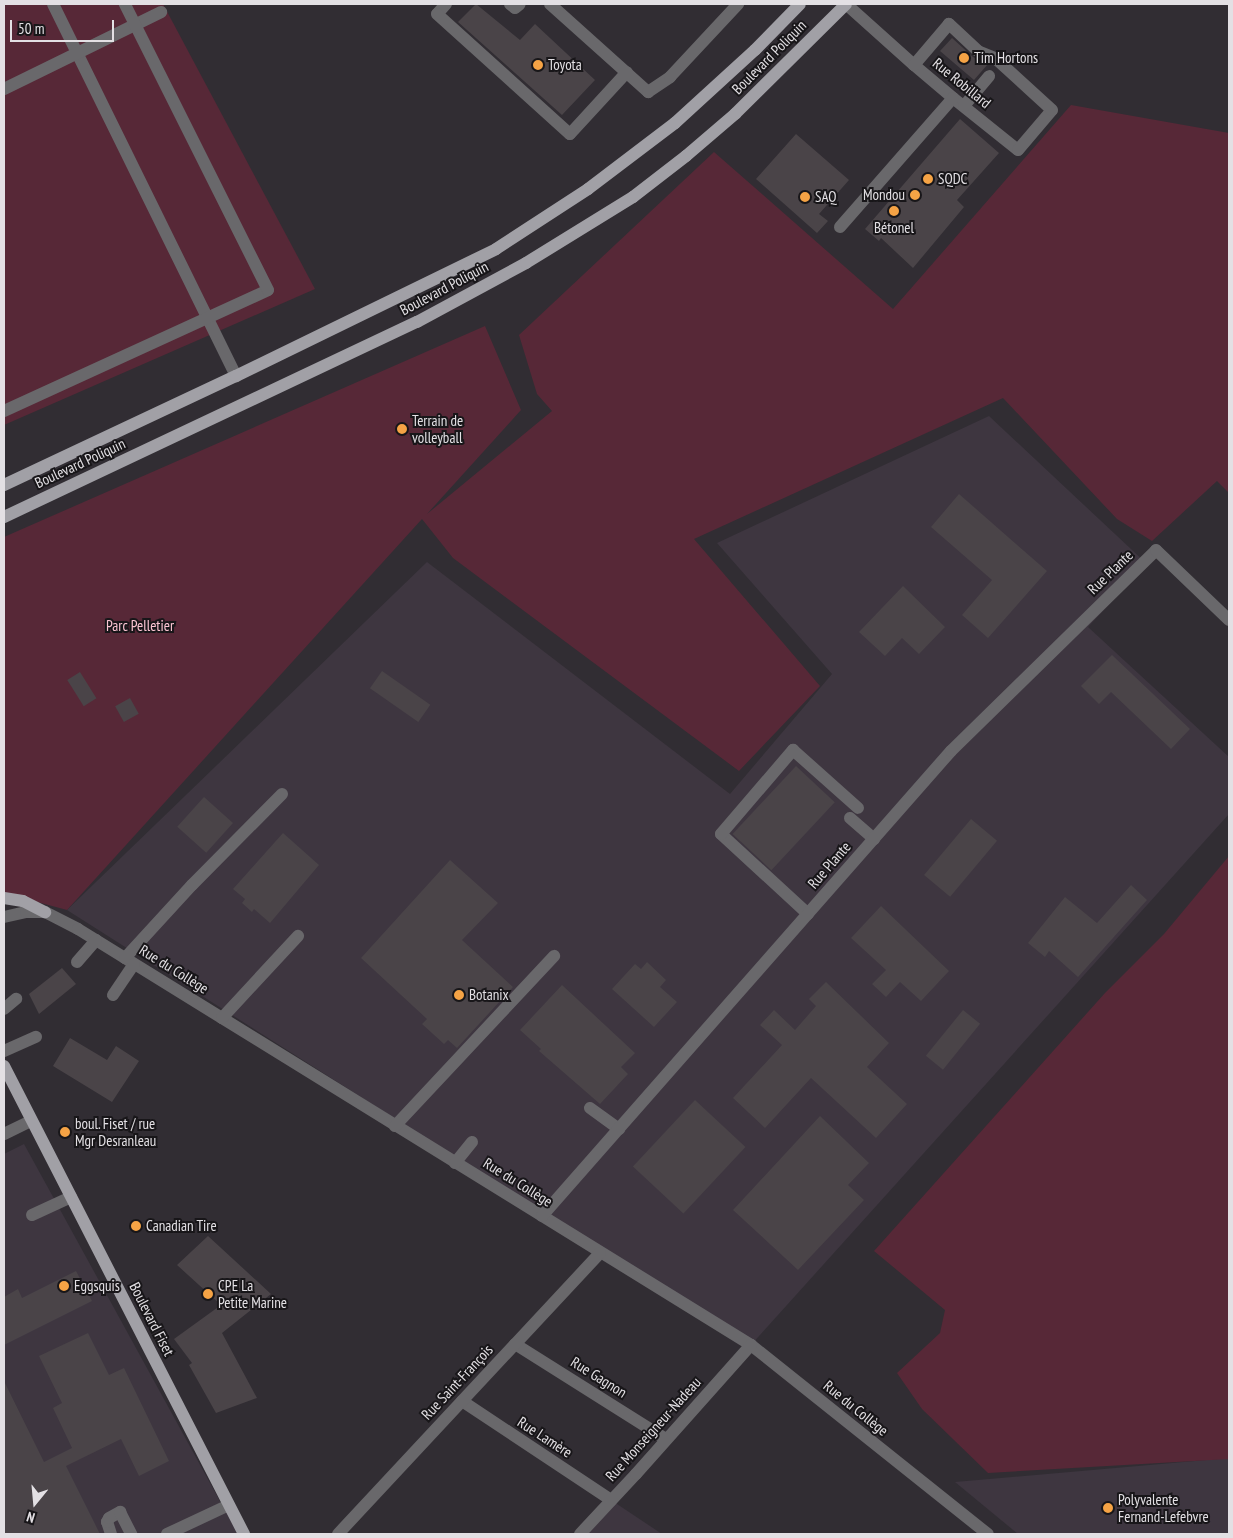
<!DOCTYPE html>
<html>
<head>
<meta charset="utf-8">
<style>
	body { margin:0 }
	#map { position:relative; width:1233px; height:1538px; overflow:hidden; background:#312d33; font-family:"PT Sans Narrow",sans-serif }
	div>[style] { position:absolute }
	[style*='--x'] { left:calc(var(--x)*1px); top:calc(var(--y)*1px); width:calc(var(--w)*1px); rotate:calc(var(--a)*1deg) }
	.built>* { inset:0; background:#3e3640 }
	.green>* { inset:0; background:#572837 }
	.building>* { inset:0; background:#4a4448; transform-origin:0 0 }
	.minor>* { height:12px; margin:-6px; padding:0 6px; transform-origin:6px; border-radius:6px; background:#69686b }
	.major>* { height:12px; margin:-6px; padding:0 6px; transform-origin:6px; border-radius:6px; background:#a1a0a6 }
	.dots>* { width:14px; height:14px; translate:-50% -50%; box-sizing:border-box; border:2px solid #181619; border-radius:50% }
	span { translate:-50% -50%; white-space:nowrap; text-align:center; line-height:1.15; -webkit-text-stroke:4px #181619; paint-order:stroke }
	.street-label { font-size:15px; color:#e3e0e4 }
	.poi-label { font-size:15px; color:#e3e0e4 }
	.left { translate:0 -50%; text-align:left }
	.right { translate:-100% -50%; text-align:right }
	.park-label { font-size:15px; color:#fbc4d2 }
	.frame { position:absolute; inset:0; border:5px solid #e3e0e4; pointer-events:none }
	.north { position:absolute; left:10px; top:1478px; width:50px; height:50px; -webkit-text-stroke:4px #181619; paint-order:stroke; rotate:197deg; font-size:14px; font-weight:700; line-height:20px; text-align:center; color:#e3e0e4 }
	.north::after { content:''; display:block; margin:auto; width:18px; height:22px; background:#e3e0e4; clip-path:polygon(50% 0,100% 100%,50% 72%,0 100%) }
	.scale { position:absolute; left:10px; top:20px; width:104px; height:22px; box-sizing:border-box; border:2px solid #e3e0e4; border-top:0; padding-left:6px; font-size:15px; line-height:18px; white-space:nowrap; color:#e3e0e4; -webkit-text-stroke:4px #181619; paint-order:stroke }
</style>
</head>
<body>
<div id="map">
	<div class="built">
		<i style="clip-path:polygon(989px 416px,1147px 564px,1088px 627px,1229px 757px,1229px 814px,751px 1345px,67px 910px,427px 562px,730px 794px,832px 674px,717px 543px)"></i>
		<i style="clip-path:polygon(24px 1144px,238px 1534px,4px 1534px,4px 1154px)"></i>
		<i style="clip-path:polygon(1229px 1458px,1229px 1534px,1018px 1534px,955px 1482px)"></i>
		<i style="clip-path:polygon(611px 1500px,662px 1534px,580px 1534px)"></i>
	</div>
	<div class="green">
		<i style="clip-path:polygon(4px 4px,163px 4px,315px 289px,4px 425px)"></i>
		<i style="clip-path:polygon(1071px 105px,1229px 133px,1229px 493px,1217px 481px,1152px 541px,1117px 519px,1003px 398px,694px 539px,820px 686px,739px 771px,453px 558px,422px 519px,67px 910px,4px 893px,4px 537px,485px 326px,521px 410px,427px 514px,552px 411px,537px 394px,519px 335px,714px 152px,893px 309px)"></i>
		<i style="clip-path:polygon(1229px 856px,1229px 1459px,988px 1473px,922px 1409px,897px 1373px,940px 1333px,945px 1310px,874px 1251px,1105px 993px,1164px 934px)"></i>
	</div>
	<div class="building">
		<i style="clip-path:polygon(476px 4px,520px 40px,535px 24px,595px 80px,562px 115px,458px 22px)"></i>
		<i style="clip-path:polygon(952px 38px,973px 57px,988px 64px,974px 80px,940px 51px)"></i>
		<i style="clip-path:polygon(960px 119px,999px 153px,957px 200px,964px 207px,913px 268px,881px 238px,879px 241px,865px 229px)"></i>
		<i style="clip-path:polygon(796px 134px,849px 180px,819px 214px,828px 221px,817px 233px,756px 179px)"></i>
		<i style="clip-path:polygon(959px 494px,1047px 571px,988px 638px,962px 615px,992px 580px,931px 527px)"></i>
		<i style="clip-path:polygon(903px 586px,945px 627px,919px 654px,902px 638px,885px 656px,859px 632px)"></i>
		<i style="clip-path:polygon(1112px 655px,1190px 729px,1171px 749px,1111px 692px,1099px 704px,1081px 686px)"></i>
		<i style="left:382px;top:671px;width:59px;height:21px;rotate:35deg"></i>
		<i style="left:80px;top:672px;width:31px;height:15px;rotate:58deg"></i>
		<i style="left:130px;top:698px;width:18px;height:17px;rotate:61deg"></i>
		<i style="left:796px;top:766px;width:53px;height:93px;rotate:43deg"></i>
		<i style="left:204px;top:797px;width:39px;height:40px;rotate:42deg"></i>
		<i style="left:971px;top:819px;width:34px;height:73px;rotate:40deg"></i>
		<i style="clip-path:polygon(283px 833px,319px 865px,270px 923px,254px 909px,252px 912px,242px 903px,245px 899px,233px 889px)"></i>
		<i style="clip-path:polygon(450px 860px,498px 903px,462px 940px,513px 987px,457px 1048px,448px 1040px,444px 1044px,422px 1024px,427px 1019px,361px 958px)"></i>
		<i style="clip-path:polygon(1131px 885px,1147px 900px,1078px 977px,1049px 951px,1045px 957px,1028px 943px,1065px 897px,1097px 923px)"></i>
		<i style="clip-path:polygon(881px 906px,949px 971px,921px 1001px,900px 982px,886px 997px,872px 984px,886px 970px,851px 938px)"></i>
		<i style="clip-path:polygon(647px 962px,666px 980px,660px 987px,677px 1002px,654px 1027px,612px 989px,635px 964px,641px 969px)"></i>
		<i style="clip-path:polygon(62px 968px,76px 984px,39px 1014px,29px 994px)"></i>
		<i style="clip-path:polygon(826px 982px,889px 1043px,867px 1067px,907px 1104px,876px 1138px,811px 1078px,765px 1128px,733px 1098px,782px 1045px,760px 1025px,774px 1010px,795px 1030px,816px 1006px,809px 999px)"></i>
		<i style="clip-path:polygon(562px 985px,635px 1053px,621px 1067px,628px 1074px,600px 1104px,539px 1051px,541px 1049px,520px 1030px)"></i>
		<i style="left:963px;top:1010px;width:22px;height:59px;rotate:39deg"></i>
		<i style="clip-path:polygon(70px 1038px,107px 1060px,116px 1046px,139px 1061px,112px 1102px,53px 1066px)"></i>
		<i style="left:695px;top:1100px;width:69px;height:91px;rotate:43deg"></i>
		<i style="clip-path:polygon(820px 1116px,869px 1163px,848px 1185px,864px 1200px,798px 1270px,733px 1210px)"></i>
		<i style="clip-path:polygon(208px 1236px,271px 1294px,222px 1333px,257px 1398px,216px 1413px,189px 1365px,192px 1363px,174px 1339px,221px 1305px,177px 1265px)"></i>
		<i style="clip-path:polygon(76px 1271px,92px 1301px,4px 1345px,4px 1297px,18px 1289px,22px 1298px)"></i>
		<i style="clip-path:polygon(88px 1333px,109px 1375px,124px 1368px,169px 1461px,139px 1476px,121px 1439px,66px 1466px,100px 1534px,4px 1534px,4px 1381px,44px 1462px,72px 1448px,53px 1408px,62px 1403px,39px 1356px)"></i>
	</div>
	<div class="minor">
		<i style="--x:53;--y:4;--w:415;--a:63.8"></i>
		<i style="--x:446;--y:4;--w:13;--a:132"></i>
		<i style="--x:437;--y:14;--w:179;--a:42.1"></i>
		<i style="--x:570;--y:134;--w:84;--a:-47.4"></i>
		<i style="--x:510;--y:4;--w:6;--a:39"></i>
		<i style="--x:515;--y:8;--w:6;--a:-39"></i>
		<i style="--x:550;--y:4;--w:132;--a:41.9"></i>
		<i style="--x:648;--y:92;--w:27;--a:-34"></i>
		<i style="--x:670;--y:77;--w:100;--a:-47"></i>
		<i style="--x:846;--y:4;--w:91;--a:41.9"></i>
		<i style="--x:914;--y:65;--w:51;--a:40.2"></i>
		<i style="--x:953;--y:98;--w:83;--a:38.7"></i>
		<i style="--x:1018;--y:150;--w:52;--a:-49.6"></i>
		<i style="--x:1052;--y:110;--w:77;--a:-137.6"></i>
		<i style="--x:995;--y:58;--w:18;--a:-158"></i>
		<i style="--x:978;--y:51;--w:40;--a:-137"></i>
		<i style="--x:949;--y:24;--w:54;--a:130.5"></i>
		<i style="--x:4;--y:89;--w:175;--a:-26.1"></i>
		<i style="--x:964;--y:106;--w:39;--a:-50"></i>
		<i style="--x:840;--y:227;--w:171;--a:-48.8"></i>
		<i style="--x:4;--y:411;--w:290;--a:-24.6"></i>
		<i style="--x:268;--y:290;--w:320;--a:-116.6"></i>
		<i style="--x:850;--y:818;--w:32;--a:41"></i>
		<i style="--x:808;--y:914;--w:118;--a:-137.4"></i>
		<i style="--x:721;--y:834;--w:111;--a:-49.4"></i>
		<i style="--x:793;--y:750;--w:87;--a:41.7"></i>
		<i style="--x:4;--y:917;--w:23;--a:-13"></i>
		<i style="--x:26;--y:912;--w:19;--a:0"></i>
		<i style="--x:45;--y:912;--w:37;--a:27"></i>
		<i style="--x:78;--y:929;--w:791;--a:31.72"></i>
		<i style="--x:751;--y:1345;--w:303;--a:38.6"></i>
		<i style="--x:125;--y:958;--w:99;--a:-47.5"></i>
		<i style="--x:192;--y:885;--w:128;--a:-45.3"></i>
		<i style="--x:77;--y:962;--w:29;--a:-49"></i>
		<i style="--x:113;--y:995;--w:37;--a:-56"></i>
		<i style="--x:4;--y:1009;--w:16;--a:-40"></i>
		<i style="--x:222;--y:1018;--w:112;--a:-47.2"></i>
		<i style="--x:4;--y:1051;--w:35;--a:-24"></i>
		<i style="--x:590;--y:1108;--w:36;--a:36"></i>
		<i style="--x:395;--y:1126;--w:233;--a:-46.9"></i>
		<i style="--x:4;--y:1134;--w:30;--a:-26"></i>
		<i style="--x:455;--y:1163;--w:27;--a:-51"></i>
		<i style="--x:32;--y:1215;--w:43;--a:-24.8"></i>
		<i style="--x:542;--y:1216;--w:619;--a:-48.67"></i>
		<i style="--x:951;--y:751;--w:287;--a:-44.4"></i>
		<i style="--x:1156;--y:550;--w:101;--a:43.8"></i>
		<i style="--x:515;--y:1344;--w:178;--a:32.2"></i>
		<i style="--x:462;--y:1401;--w:179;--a:33.6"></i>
		<i style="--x:111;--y:1534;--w:13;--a:-108"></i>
		<i style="--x:107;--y:1522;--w:4;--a:-63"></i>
		<i style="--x:109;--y:1518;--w:13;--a:-29"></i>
		<i style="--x:120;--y:1512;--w:25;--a:63"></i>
		<i style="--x:167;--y:1534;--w:68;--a:-25.1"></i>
		<i style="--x:338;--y:1534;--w:384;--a:-47"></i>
		<i style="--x:580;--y:1534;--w:82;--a:-47"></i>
		<i style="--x:636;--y:1474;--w:173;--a:-48.3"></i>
	</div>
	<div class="major">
		<i style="--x:4;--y:485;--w:256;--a:-25.2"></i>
		<i style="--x:236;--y:376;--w:289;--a:-26"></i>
		<i style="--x:496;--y:249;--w:110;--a:-33.1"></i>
		<i style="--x:588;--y:189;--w:109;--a:-37.2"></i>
		<i style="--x:675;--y:123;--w:108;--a:-42.4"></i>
		<i style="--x:755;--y:50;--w:64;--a:-45.6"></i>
		<i style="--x:4;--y:517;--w:457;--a:-25.3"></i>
		<i style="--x:417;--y:322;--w:124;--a:-28.4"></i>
		<i style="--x:526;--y:263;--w:126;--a:-31.7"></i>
		<i style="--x:633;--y:197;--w:67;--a:-37.7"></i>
		<i style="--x:686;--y:156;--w:65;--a:-40.6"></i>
		<i style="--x:735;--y:114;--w:156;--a:-44.7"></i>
		<i style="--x:4;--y:898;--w:19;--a:9"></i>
		<i style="--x:23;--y:901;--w:25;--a:27"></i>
		<i style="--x:4;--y:1066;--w:526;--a:62.85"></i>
	</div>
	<div class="dots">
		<i style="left:964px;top:58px;background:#f5a345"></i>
		<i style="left:538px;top:65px;background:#f5a345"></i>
		<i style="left:928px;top:179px;background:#f5a345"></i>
		<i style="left:915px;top:195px;background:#f5a345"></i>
		<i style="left:805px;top:197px;background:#f5a345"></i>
		<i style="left:894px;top:211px;background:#f5a345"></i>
		<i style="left:402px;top:429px;background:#f5a345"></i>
		<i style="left:459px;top:995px;background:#f5a345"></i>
		<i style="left:65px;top:1132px;background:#f5a345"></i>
		<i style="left:136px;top:1226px;background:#f5a345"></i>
		<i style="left:64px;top:1286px;background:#f5a345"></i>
		<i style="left:208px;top:1294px;background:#f5a345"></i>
		<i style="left:1108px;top:1508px;background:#f5a345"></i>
	</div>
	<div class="street-label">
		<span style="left:769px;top:57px;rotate:-45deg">Boulevard Poliquin</span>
		<span style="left:962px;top:83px;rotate:39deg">Rue Robillard</span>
		<span style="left:444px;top:288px;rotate:-28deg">Boulevard Poliquin</span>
		<span style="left:80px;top:463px;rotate:-25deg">Boulevard Poliquin</span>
		<span style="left:1110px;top:572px;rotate:-44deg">Rue Plante</span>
		<span style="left:829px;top:865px;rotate:-49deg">Rue Plante</span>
		<span style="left:174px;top:969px;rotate:32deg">Rue du Collège</span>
		<span style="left:518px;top:1182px;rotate:32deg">Rue du Collège</span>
		<span style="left:152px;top:1319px;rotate:63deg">Boulevard Fiset</span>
		<span style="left:599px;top:1377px;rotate:32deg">Rue Gagnon</span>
		<span style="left:457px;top:1382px;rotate:-47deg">Rue Saint-François</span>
		<span style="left:856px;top:1408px;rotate:39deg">Rue du Collège</span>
		<span style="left:653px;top:1429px;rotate:-48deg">Rue Monseigneur-Nadeau</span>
		<span style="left:545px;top:1437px;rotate:33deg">Rue Lamère</span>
	</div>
	<div class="poi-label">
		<span class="left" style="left:974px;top:58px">Tim Hortons</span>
		<span class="left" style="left:548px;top:65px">Toyota</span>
		<span class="left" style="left:938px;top:179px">SQDC</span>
		<span class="right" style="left:905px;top:195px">Mondou</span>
		<span class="left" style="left:815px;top:197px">SAQ</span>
		<span style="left:894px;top:228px">Bétonel</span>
		<span class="left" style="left:412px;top:429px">Terrain de<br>volleyball</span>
		<span class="left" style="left:469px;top:995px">Botanix</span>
		<span class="left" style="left:75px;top:1132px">boul. Fiset / rue<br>Mgr Desranleau</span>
		<span class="left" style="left:146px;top:1226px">Canadian Tire</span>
		<span class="left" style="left:218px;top:1294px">CPE La<br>Petite Marine</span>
		<span class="left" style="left:74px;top:1286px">Eggsquis</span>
		<span class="left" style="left:1118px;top:1508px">Polyvalente<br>Fernand-Lefebvre</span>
	</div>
	<div class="park-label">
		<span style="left:140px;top:626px">Parc Pelletier</span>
	</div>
	<div class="frame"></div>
	<div class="north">N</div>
	<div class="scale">50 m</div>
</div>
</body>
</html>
